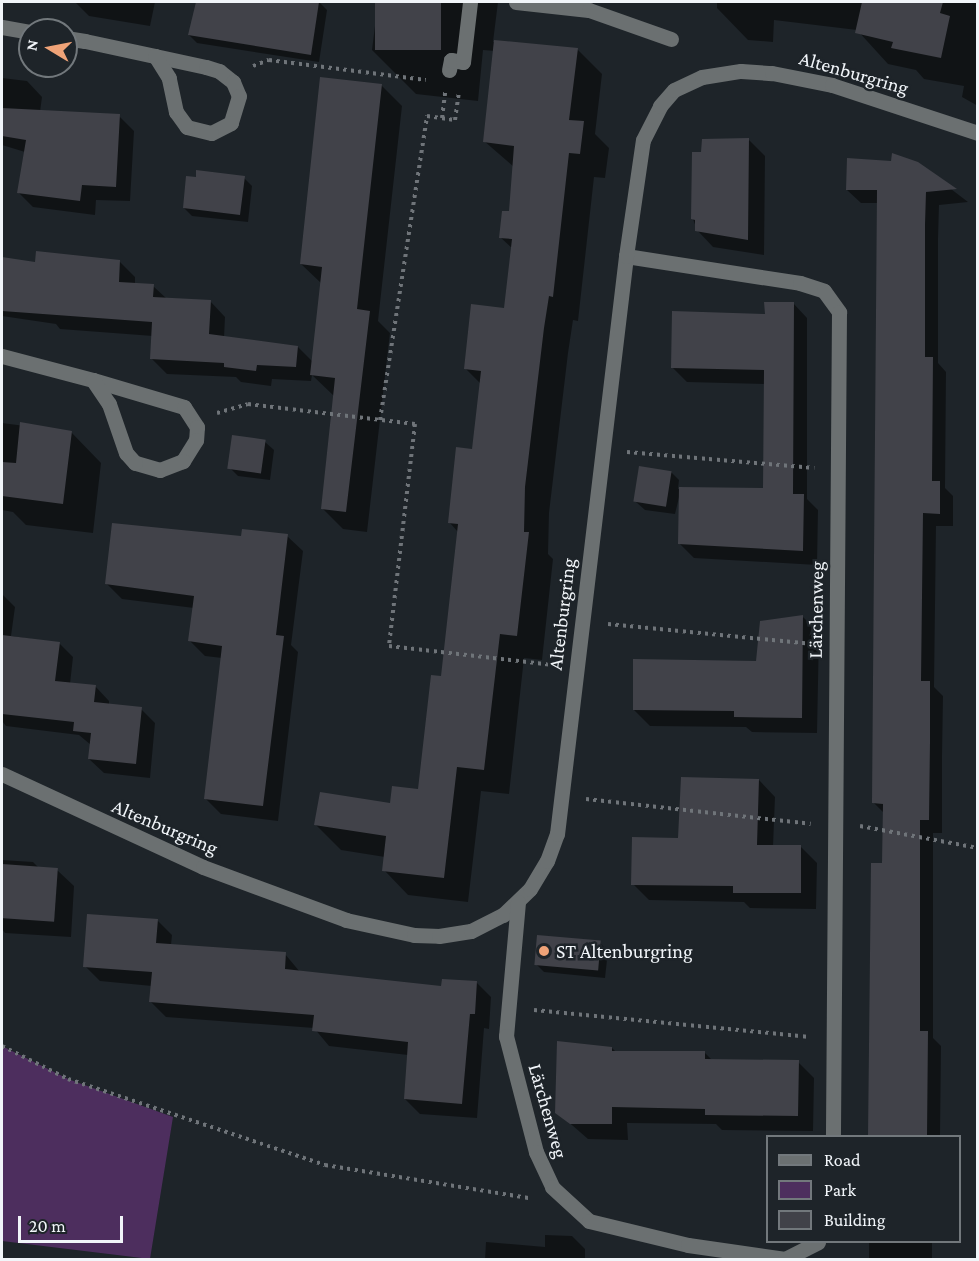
<!DOCTYPE html>
<html>
<head>
<meta charset="utf-8">
<style>
	body { margin:0 }
	#map { position:relative; width:979px; height:1261px; overflow:hidden; background:#1e2429; font-family:"Crimson Pro",serif }
	div>[style] { position:absolute }
	[style*='--x'] { left:calc(var(--x)*1px); top:calc(var(--y)*1px); width:calc(var(--w)*1px); rotate:calc(var(--a)*1deg) }
	.green>* { inset:0; background:#4d2e5e }
	.shadow>* { inset:0; background:#0007; transform-origin:0 0 }
	.building>* { inset:0; background:#414249; transform-origin:0 0 }
	.path>* { height:4px; margin-top:-2px; transform-origin:0; background:repeating-linear-gradient(90deg,#6f7479 0 3px,transparent 0 7.5px) }
	.minor>* { height:15px; margin:-7.5px; padding:0 7.5px; transform-origin:7.5px; border-radius:7.5px; background:#6b7071 }
	.dots>* { width:16px; height:16px; translate:-50% -50%; box-sizing:border-box; border:3px solid #1e2429; border-radius:50% }
	span { translate:-50% -50%; white-space:nowrap; text-align:center; line-height:1.15; -webkit-text-stroke:5px #1e2429; paint-order:stroke }
	.street-label { font-size:20px; color:#f1f5f9 }
	.poi-label { font-size:20px; color:#f1f5f9 }
	.left { translate:0 -50%; text-align:left }
	.frame { position:absolute; inset:0; border:3px solid #f1f5f9; pointer-events:none }
	.legend { position:absolute; left:766px; top:1135px; width:195px; height:108px; box-sizing:border-box; background:#1e2429; border:2px solid #72787c; margin:0; padding:8px 10px; list-style:none; font-size:18px; color:#f1f5f9 }
	.legend li { display:flex; align-items:center; gap:12px; height:30px }
	.legend b { width:30px; border:2px solid #72787c }
	.north { position:absolute; left:18px; top:18px; width:60px; height:60px; box-sizing:border-box; background:#1e2429; border:2px solid #72787c; border-radius:50%; rotate:280deg; font-size:16px; font-weight:700; line-height:24px; text-align:center; color:#f1f5f9 }
	.north::after { content:''; display:block; margin:auto; width:21px; height:27px; background:#efa378; clip-path:polygon(50% 0,100% 100%,50% 72%,0 100%) }
	.scale { position:absolute; left:18px; top:1216px; width:105px; height:27px; box-sizing:border-box; border:3px solid #f1f5f9; border-top:0; padding-left:8px; font-size:18px; line-height:21px; white-space:nowrap; color:#f1f5f9; -webkit-text-stroke:4px #1e2429; paint-order:stroke }
</style>
</head>
<body>
<div id="map">
	<div class="green">
		<i style="clip-path:polygon(2px 1046px,68px 1079px,173px 1117px,150px 1259px,2px 1241px)"></i>
	</div>
	<div class="shadow">
		<i style="clip-path:polygon(75px 2px,155px 2px,150px 26px,89px 16px)"></i>
		<i style="clip-path:polygon(197px 2px,319px 2px,327px 10px,319px 62px,197px 43px,189px 35px)"></i>
		<i style="clip-path:polygon(378px 2px,498px 2px,493px 42px,577px 49px,602px 74px,595px 134px,609px 148px,605px 178px,594px 177px,578px 321px,573px 320px,568px 353px,549px 513px,548px 554px,553px 559px,542px 660px,524px 658px,509px 794px,481px 791px,468px 902px,408px 895px,384px 870px,385px 857px,341px 850px,316px 825px,391px 805px,419px 791px,442px 677px,458px 532px,450px 523px,473px 451px,481px 384px,466px 369px,506px 310px,513px 249px,500px 237px,511px 213px,514px 167px,484px 141px,495px 51px,483px 50px,478px 101px,416px 94px,372px 50px)"></i>
		<i style="clip-path:polygon(717px 2px,978px 2px,978px 106px,962px 97px,964px 86px,924px 79px,916px 70px,888px 64px,857px 30px,774px 20px,773px 42px,748px 40px,717px 8px)"></i>
		<i style="clip-path:polygon(2px 78px,27px 81px,42px 97px,40px 112px,119px 116px,134px 131px,130px 201px,96px 200px,95px 215px,33px 207px,18px 192px,25px 152px,2px 145px)"></i>
		<i style="clip-path:polygon(381px 85px,402px 106px,378px 321px,390px 333px,367px 532px,343px 529px,322px 508px,334px 396px,312px 375px,311px 381px,272px 379px,271px 386px,241px 382px,236px 377px,167px 374px,152px 359px,153px 336px,60px 329px,56px 324px,2px 316px,2px 258px,37px 264px,120px 262px,135px 277px,135px 285px,153px 286px,167px 299px,210px 301px,225px 317px,224px 338px,298px 347px,313px 362px,322px 284px,301px 264px)"></i>
		<i style="clip-path:polygon(749px 140px,765px 156px,764px 255px,713px 247px,697px 230px,693px 219px,702px 153px)"></i>
		<i style="clip-path:polygon(917px 163px,968px 202px,939px 205px,938px 239px,938px 363px,946px 372px,945px 488px,953px 496px,953px 526px,936px 526px,934px 687px,943px 696px,942px 757px,942px 833px,933px 833px,933px 1038px,941px 1046px,940px 1136px,870px 1136px,885px 814px,874px 803px,878px 203px,861px 203px,847px 190px)"></i>
		<i style="clip-path:polygon(244px 178px,252px 186px,248px 222px,192px 216px,184px 208px,197px 179px)"></i>
		<i style="clip-path:polygon(793px 303px,807px 318px,807px 499px,818px 510px,817px 565px,694px 558px,679px 543px,681px 489px,675px 514px,645px 510px,636px 502px,671px 472px,679px 480px,678px 489px,765px 490px,765px 384px,687px 382px,673px 368px)"></i>
		<i style="clip-path:polygon(2px 423px,71px 432px,101px 463px,93px 533px,26px 525px,13px 512px,2px 510px)"></i>
		<i style="clip-path:polygon(265px 442px,274px 450px,270px 480px,238px 476px,230px 468px)"></i>
		<i style="clip-path:polygon(287px 536px,303px 551px,291px 645px,298px 652px,278px 821px,221px 814px,206px 799px,222px 658px,205px 656px,190px 641px,194px 608px,122px 599px,107px 584px,243px 538px)"></i>
		<i style="clip-path:polygon(2px 594px,15px 607px,11px 636px,59px 643px,73px 657px,70px 684px,95px 686px,109px 701px,109px 705px,141px 709px,155px 723px,150px 778px,104px 773px,89px 759px,91px 745px,79px 735px,6px 726px,2px 721px)"></i>
		<i style="clip-path:polygon(803px 617px,819px 633px,817px 733px,752px 732px,746px 727px,650px 726px,634px 710px,758px 662px)"></i>
		<i style="clip-path:polygon(759px 780px,775px 797px,773px 847px,801px 847px,817px 863px,816px 909px,750px 908px,744px 902px,649px 900px,633px 884px,679px 839px)"></i>
		<i style="clip-path:polygon(2px 860px,33px 862px,39px 868px,57px 870px,74px 886px,71px 937px,5px 933px,2px 929px)"></i>
		<i style="clip-path:polygon(157px 920px,172px 935px,171px 945px,285px 954px,300px 972px,443px 988px,476px 982px,491px 997px,489px 1029px,484px 1028px,477px 1118px,420px 1114px,405px 1099px,408px 1055px,329px 1046px,314px 1028px,166px 1017px,151px 1002px,152px 986px,100px 981px,85px 966px)"></i>
		<i style="clip-path:polygon(600px 943px,608px 951px,605px 978px,544px 972px,536px 964px)"></i>
		<i style="clip-path:polygon(612px 1048px,616px 1052px,705px 1053px,713px 1061px,798px 1062px,814px 1078px,813px 1131px,722px 1130px,716px 1124px,627px 1123px,628px 1140px,588px 1139px,557px 1112px)"></i>
		<i style="clip-path:polygon(545px 1235px,572px 1236px,585px 1249px,585px 1259px,640px 1260px,485px 1260px,486px 1242px,545px 1247px)"></i>
		<i style="left:869px;top:1242px;width:63px;height:18px"></i>
	</div>
	<div class="building">
		<i style="clip-path:polygon(196px 2px,319px 2px,311px 55px,188px 35px)"></i>
		<i style="left:375px;top:2px;width:66px;height:48px"></i>
		<i style="clip-path:polygon(862px 2px,943px 2px,940px 13px,950px 16px,941px 58px,891px 48px,893px 42px,855px 33px)"></i>
		<i style="clip-path:polygon(494px 40px,578px 48px,569px 120px,584px 121px,580px 154px,569px 153px,553px 297px,549px 296px,544px 328px,525px 487px,524px 532px,529px 532px,517px 636px,500px 634px,484px 770px,457px 767px,444px 878px,382px 871px,386px 836px,314px 825px,320px 792px,390px 803px,392px 786px,418px 789px,431px 675px,441px 676px,458px 524px,448px 523px,456px 447px,472px 449px,481px 371px,464px 369px,471px 304px,504px 308px,512px 239px,499px 238px,502px 211px,509px 211px,514px 146px,483px 142px)"></i>
		<i style="clip-path:polygon(320px 77px,382px 84px,357px 309px,370px 311px,346px 512px,321px 509px,335px 378px,310px 375px,322px 267px,300px 264px)"></i>
		<i style="clip-path:polygon(2px 108px,120px 114px,116px 187px,82px 185px,80px 201px,17px 193px,26px 140px,2px 136px)"></i>
		<i style="clip-path:polygon(749px 138px,748px 240px,695px 231px,695px 220px,691px 219px,692px 152px,701px 152px,702px 139px)"></i>
		<i style="clip-path:polygon(892px 153px,918px 162px,957px 189px,926px 192px,925px 225px,925px 357px,933px 357px,932px 481px,940px 481px,940px 514px,923px 513px,921px 681px,930px 681px,930px 742px,929px 820px,920px 820px,920px 1031px,928px 1031px,927px 1137px,868px 1137px,871px 863px,882px 863px,883px 804px,872px 803px,877px 190px,846px 190px,847px 158px,891px 161px)"></i>
		<i style="clip-path:polygon(196px 170px,245px 176px,240px 215px,183px 208px,186px 176px,196px 177px)"></i>
		<i style="clip-path:polygon(36px 251px,120px 260px,119px 282px,154px 284px,153px 297px,211px 300px,209px 334px,298px 346px,296px 367px,257px 365px,256px 371px,224px 367px,224px 363px,150px 359px,152px 322px,2px 311px,2px 257px,35px 262px)"></i>
		<i style="clip-path:polygon(764px 302px,794px 302px,793px 494px,804px 494px,803px 551px,678px 544px,679px 487px,763px 488px,764px 370px,671px 368px,672px 311px,765px 314px)"></i>
		<i style="clip-path:polygon(20px 422px,72px 431px,63px 504px,2px 496px,2px 462px,16px 463px)"></i>
		<i style="left:232px;top:435px;width:34px;height:34px;rotate:8deg"></i>
		<i style="left:639px;top:466px;width:33px;height:36px;rotate:9deg"></i>
		<i style="clip-path:polygon(112px 523px,241px 536px,242px 529px,288px 534px,276px 635px,284px 636px,263px 806px,204px 799px,222px 646px,188px 641px,194px 596px,105px 584px)"></i>
		<i style="clip-path:polygon(803px 615px,802px 718px,734px 717px,734px 711px,633px 710px,633px 659px,756px 661px,760px 621px)"></i>
		<i style="clip-path:polygon(2px 635px,60px 642px,55px 681px,96px 685px,94px 702px,142px 707px,136px 764px,88px 759px,91px 733px,73px 731px,74px 722px,2px 714px)"></i>
		<i style="clip-path:polygon(681px 777px,759px 779px,757px 845px,801px 845px,801px 893px,733px 893px,733px 886px,631px 885px,632px 837px,678px 838px)"></i>
		<i style="left:2px;top:864px;width:56px;height:54px;rotate:4deg"></i>
		<i style="clip-path:polygon(87px 914px,158px 919px,156px 943px,286px 952px,285px 969px,441px 986px,442px 979px,477px 981px,475px 1014px,470px 1014px,462px 1104px,404px 1099px,408px 1042px,312px 1031px,314px 1015px,149px 1002px,152px 972px,83px 967px)"></i>
		<i style="left:537px;top:935px;width:64px;height:30px;rotate:5deg"></i>
		<i style="clip-path:polygon(557px 1041px,612px 1047px,612px 1051px,705px 1051px,705px 1059px,799px 1060px,798px 1116px,705px 1115px,705px 1109px,612px 1107px,612px 1124px,570px 1124px,555px 1113px)"></i>
	</div>
	<div class="path">
		<i style="--x:253;--y:66;--w:17;--a:-21"></i>
		<i style="--x:269;--y:60;--w:158;--a:7.3"></i>
		<i style="--x:442;--y:118;--w:26;--a:-83"></i>
		<i style="--x:217;--y:413;--w:32;--a:-16"></i>
		<i style="--x:248;--y:404;--w:168;--a:6.8"></i>
		<i style="--x:415;--y:424;--w:224;--a:96.7"></i>
		<i style="--x:389;--y:646;--w:165;--a:6.6"></i>
		<i style="--x:380;--y:420;--w:308;--a:-81.2"></i>
		<i style="--x:427;--y:116;--w:28;--a:8"></i>
		<i style="--x:455;--y:120;--w:28;--a:-82"></i>
		<i style="--x:627;--y:452;--w:188;--a:4.9"></i>
		<i style="--x:608;--y:624;--w:206;--a:5.6"></i>
		<i style="--x:586;--y:799;--w:226;--a:6.3"></i>
		<i style="--x:860;--y:826;--w:120;--a:10.6"></i>
		<i style="--x:534;--y:1010;--w:277;--a:5.6"></i>
		<i style="--x:2;--y:1046;--w:74;--a:26.6"></i>
		<i style="--x:68;--y:1079;--w:271;--a:18.5"></i>
		<i style="--x:325;--y:1165;--w:206;--a:9.2"></i>
	</div>
	<div class="minor">
		<i style="--x:516;--y:2;--w:73;--a:6.3"></i>
		<i style="--x:589;--y:10;--w:87;--a:19.5"></i>
		<i style="--x:2;--y:27;--w:28;--a:10"></i>
		<i style="--x:66;--y:38;--w:19;--a:9"></i>
		<i style="--x:85;--y:41;--w:72;--a:12.1"></i>
		<i style="--x:155;--y:56;--w:52;--a:12.2"></i>
		<i style="--x:206;--y:67;--w:14;--a:17"></i>
		<i style="--x:219;--y:71;--w:18;--a:38"></i>
		<i style="--x:233;--y:82;--w:15;--a:67"></i>
		<i style="--x:239;--y:96;--w:28;--a:107"></i>
		<i style="--x:231;--y:123;--w:22;--a:153"></i>
		<i style="--x:211;--y:133;--w:25;--a:-166"></i>
		<i style="--x:187;--y:127;--w:19;--a:-126"></i>
		<i style="--x:176;--y:112;--w:35;--a:-102"></i>
		<i style="--x:169;--y:78;--w:26;--a:-122"></i>
		<i style="--x:449;--y:70;--w:10;--a:-79"></i>
		<i style="--x:451;--y:60;--w:12;--a:9"></i>
		<i style="--x:463;--y:62;--w:60;--a:-83.3"></i>
		<i style="--x:626;--y:256;--w:176;--a:8.8"></i>
		<i style="--x:800;--y:283;--w:25;--a:18"></i>
		<i style="--x:824;--y:291;--w:26;--a:54"></i>
		<i style="--x:839;--y:312;--w:824;--a:90.42"></i>
		<i style="--x:2;--y:356;--w:94;--a:14.8"></i>
		<i style="--x:93;--y:380;--w:95;--a:16.5"></i>
		<i style="--x:184;--y:407;--w:24;--a:57"></i>
		<i style="--x:197;--y:427;--w:13;--a:94"></i>
		<i style="--x:196;--y:440;--w:25;--a:122"></i>
		<i style="--x:183;--y:461;--w:25;--a:159"></i>
		<i style="--x:160;--y:470;--w:26;--a:-164"></i>
		<i style="--x:135;--y:463;--w:13;--a:-132"></i>
		<i style="--x:126;--y:453;--w:52;--a:-109.1"></i>
		<i style="--x:109;--y:404;--w:29;--a:-124"></i>
		<i style="--x:2;--y:774;--w:221;--a:24.8"></i>
		<i style="--x:203;--y:867;--w:153;--a:20.3"></i>
		<i style="--x:346;--y:920;--w:70;--a:12.4"></i>
		<i style="--x:414;--y:935;--w:25;--a:2"></i>
		<i style="--x:439;--y:936;--w:32;--a:-9"></i>
		<i style="--x:471;--y:931;--w:36;--a:-27"></i>
		<i style="--x:503;--y:915;--w:37;--a:-44"></i>
		<i style="--x:530;--y:889;--w:33;--a:-59"></i>
		<i style="--x:547;--y:861;--w:29;--a:-70"></i>
		<i style="--x:557;--y:834;--w:582;--a:-83.19"></i>
		<i style="--x:626;--y:256;--w:117;--a:-81.7"></i>
		<i style="--x:643;--y:140;--w:38;--a:-63"></i>
		<i style="--x:660;--y:106;--w:21;--a:-49"></i>
		<i style="--x:674;--y:90;--w:31;--a:-25"></i>
		<i style="--x:702;--y:77;--w:39;--a:-9"></i>
		<i style="--x:741;--y:71;--w:31;--a:4"></i>
		<i style="--x:772;--y:73;--w:61;--a:11.3"></i>
		<i style="--x:832;--y:85;--w:154;--a:18.2"></i>
		<i style="--x:518;--y:902;--w:135;--a:95.1"></i>
		<i style="--x:506;--y:1036;--w:120;--a:75.5"></i>
		<i style="--x:536;--y:1152;--w:38;--a:65"></i>
		<i style="--x:552;--y:1187;--w:50;--a:42.6"></i>
		<i style="--x:589;--y:1221;--w:102;--a:13.6"></i>
		<i style="--x:688;--y:1245;--w:98;--a:8.2"></i>
		<i style="--x:785;--y:1259;--w:37;--a:-27"></i>
	</div>
	<div class="dots">
		<i style="left:544px;top:951px;background:#efa378"></i>
	</div>
	<div class="street-label">
		<span style="left:854px;top:73px;rotate:16deg">Altenburgring</span>
		<span style="left:816px;top:610px;rotate:-89deg">Lärchenweg</span>
		<span style="left:562px;top:614px;rotate:-83deg">Altenburgring</span>
		<span style="left:165px;top:827px;rotate:23deg">Altenburgring</span>
		<span style="left:548px;top:1111px;rotate:74deg">Lärchenweg</span>
	</div>
	<div class="poi-label">
		<span class="left" style="left:556px;top:951px">ST Altenburgring</span>
	</div>
	<div class="frame"></div>
	<ul class="legend">
	<li><b style="height:8px;background:#6b7071"></b>Road</li>
	<li><b style="height:16px;background:#4d2e5e"></b>Park</li>
	<li><b style="height:16px;background:#414249"></b>Building</li>
	</ul>
	<div class="north">N</div>
	<div class="scale">20 m</div>
</div>
</body>
</html>
